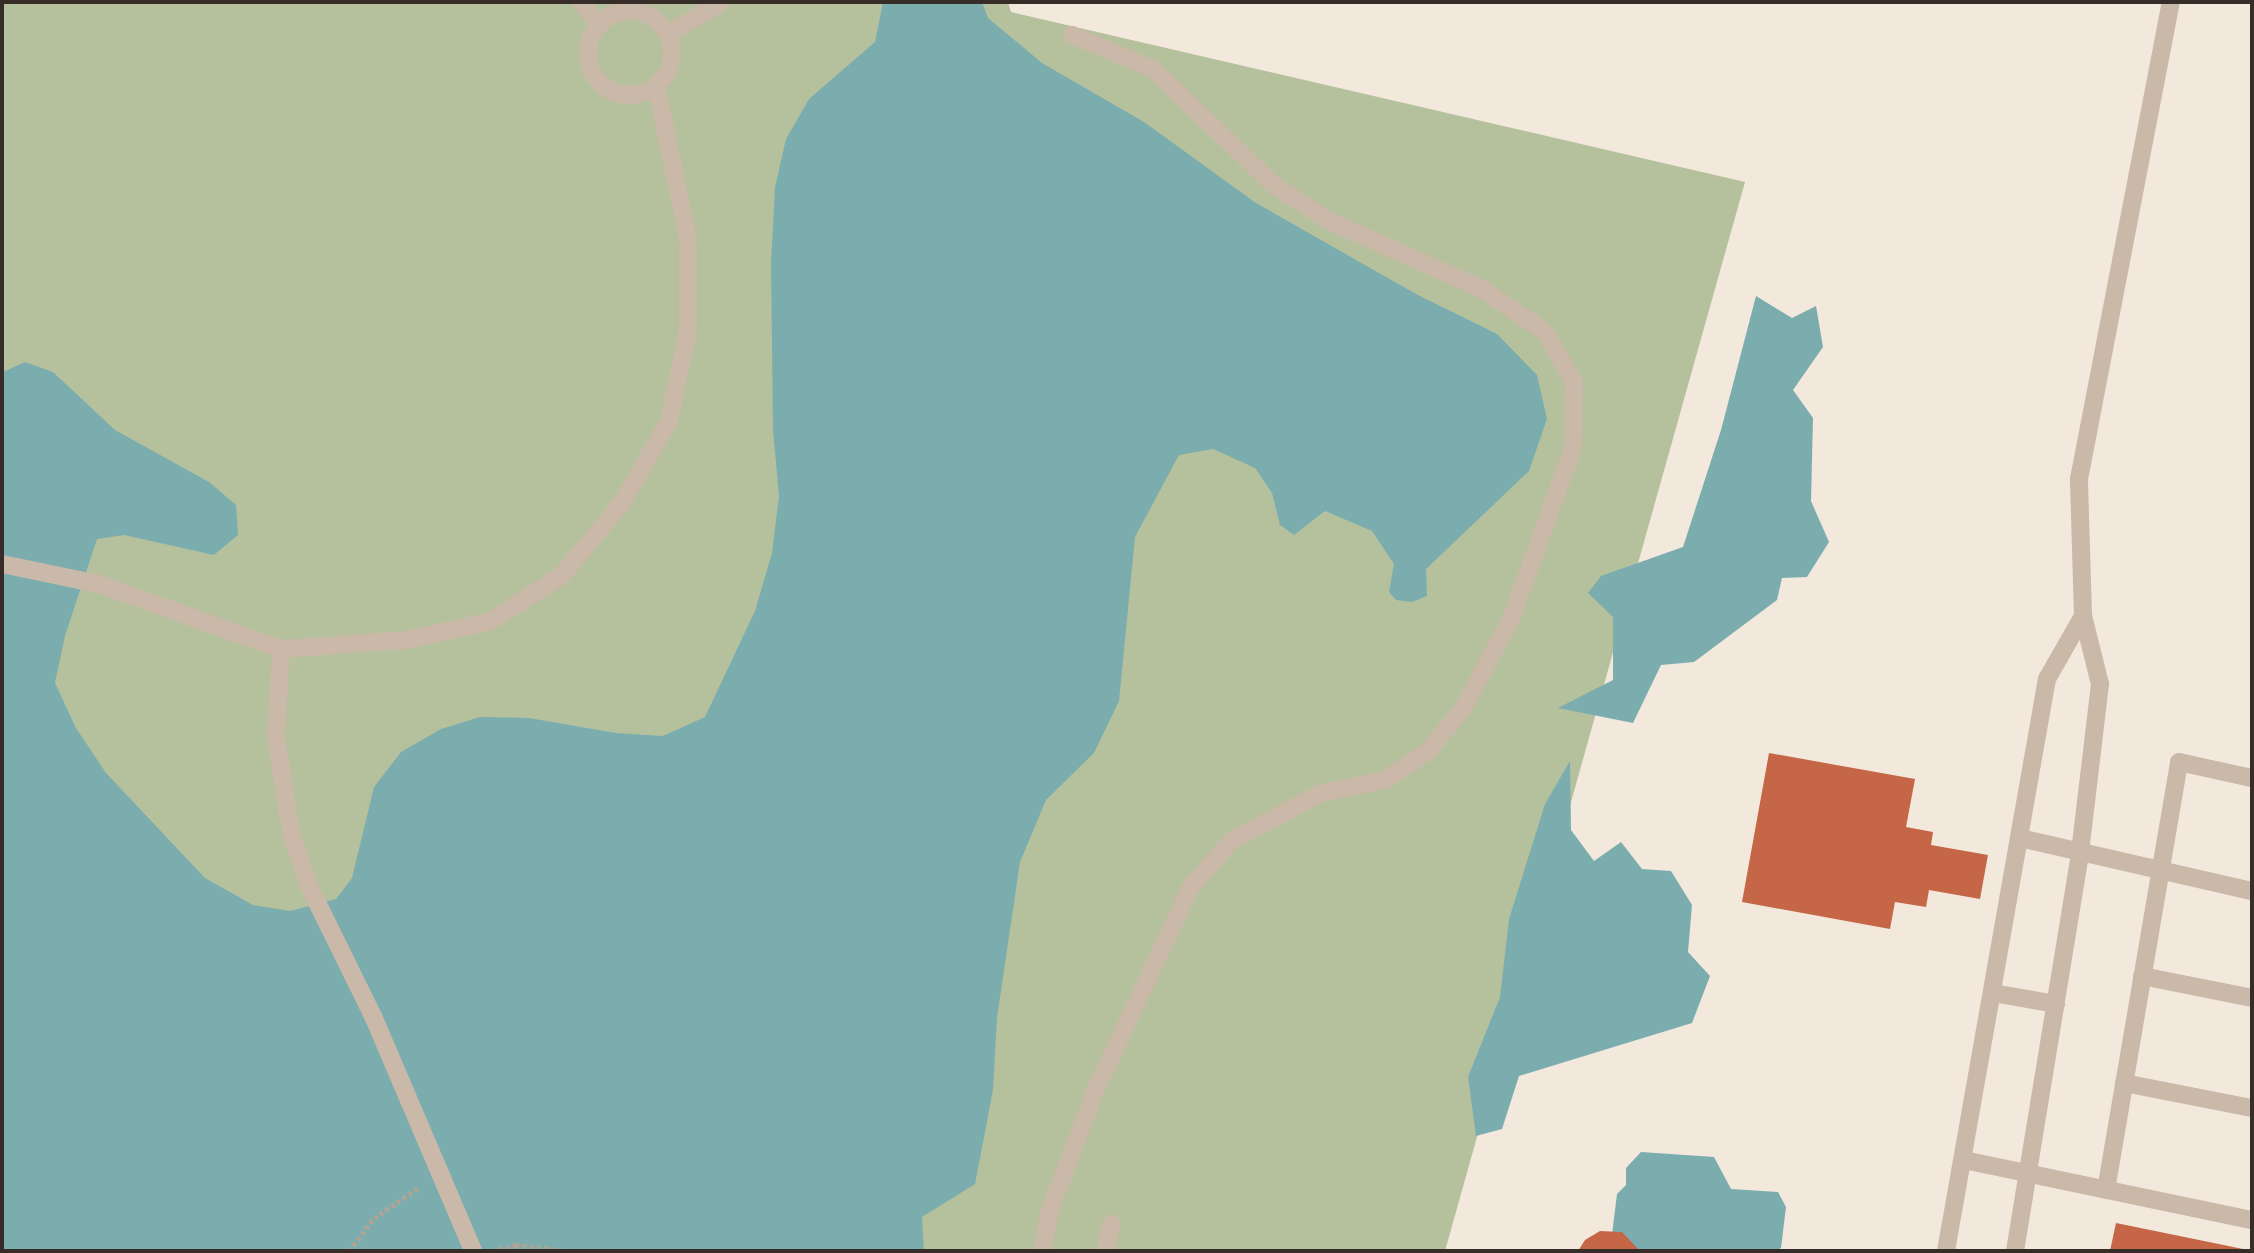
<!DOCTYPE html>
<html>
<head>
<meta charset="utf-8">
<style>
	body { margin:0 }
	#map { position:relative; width:2254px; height:1253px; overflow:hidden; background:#f2e8dc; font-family:"Titillium Web",sans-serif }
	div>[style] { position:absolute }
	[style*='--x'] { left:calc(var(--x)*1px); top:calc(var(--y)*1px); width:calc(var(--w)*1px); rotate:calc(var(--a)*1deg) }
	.green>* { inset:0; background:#b5c19c }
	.water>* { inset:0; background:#7badaf }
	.building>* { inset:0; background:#c56647 }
	.path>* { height:4.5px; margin-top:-2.25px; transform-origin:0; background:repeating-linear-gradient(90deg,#b6a292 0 3.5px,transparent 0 7px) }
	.lane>* { height:18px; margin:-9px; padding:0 9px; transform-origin:9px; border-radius:9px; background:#cab8a8 }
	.lane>.ring { margin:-9px; padding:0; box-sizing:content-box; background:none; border:18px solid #cab8a8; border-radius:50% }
	.street>* { height:18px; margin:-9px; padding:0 9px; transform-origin:9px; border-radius:9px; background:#cab8a8 }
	span { translate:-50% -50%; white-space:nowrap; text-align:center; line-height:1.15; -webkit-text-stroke:5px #faf2e9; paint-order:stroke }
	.frame { position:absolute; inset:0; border:4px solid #372d28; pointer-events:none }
</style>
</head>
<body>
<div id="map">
	<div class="green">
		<i style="clip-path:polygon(2px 2px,1008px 2px,1011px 12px,1745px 182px,1445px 1251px,2px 1251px)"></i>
	</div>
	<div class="water">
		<i style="clip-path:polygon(883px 2px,982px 2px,988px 18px,1042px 63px,1144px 122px,1256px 203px,1416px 294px,1497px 334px,1537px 375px,1547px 419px,1529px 471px,1426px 569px,1427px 596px,1412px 602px,1396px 600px,1389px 592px,1394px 564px,1372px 531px,1325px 511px,1294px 535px,1280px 525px,1272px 493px,1255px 468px,1213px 449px,1179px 455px,1135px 537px,1119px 701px,1094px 753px,1046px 800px,1020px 862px,997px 1018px,993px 1090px,975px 1184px,922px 1217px,924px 1251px,2px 1251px,3px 372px,25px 362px,53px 372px,115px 430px,209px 482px,236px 505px,238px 535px,214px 555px,124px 535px,97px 539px,65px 636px,55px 683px,76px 728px,106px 773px,205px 878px,253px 905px,290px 911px,336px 899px,352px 878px,374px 787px,401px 752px,441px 729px,480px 717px,529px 718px,616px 733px,663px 736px,705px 717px,755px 611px,772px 553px,779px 496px,773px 430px,771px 263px,775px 187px,786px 139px,809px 99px,875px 42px)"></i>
		<i style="clip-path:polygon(1756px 296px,1792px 318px,1816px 306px,1823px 347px,1793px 390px,1813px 418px,1811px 501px,1829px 542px,1807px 577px,1782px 578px,1777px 600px,1694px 662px,1661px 665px,1633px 723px,1558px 708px,1613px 680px,1613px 617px,1588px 593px,1601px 576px,1683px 547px,1721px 430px)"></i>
		<i style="clip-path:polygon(1570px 761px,1571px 830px,1594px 861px,1621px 842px,1642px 869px,1671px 871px,1692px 905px,1688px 952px,1710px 976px,1692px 1023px,1519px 1076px,1502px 1129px,1476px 1136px,1468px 1077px,1500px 997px,1509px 919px,1545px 804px)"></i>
		<i style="clip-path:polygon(1641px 1152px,1714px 1157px,1731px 1189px,1778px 1192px,1786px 1207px,1781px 1248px,1776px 1251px,1610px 1251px,1617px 1194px,1626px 1185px,1626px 1168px)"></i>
	</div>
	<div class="building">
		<i style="clip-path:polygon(1769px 753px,1915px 779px,1906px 827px,1933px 832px,1931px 845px,1988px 855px,1980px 899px,1929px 890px,1926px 907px,1895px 902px,1890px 929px,1742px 902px)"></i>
		<i style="clip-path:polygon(2116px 1223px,2248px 1250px,2248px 1251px,2110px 1251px)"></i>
		<i style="clip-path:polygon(1600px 1231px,1622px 1232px,1640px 1251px,1578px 1251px,1585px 1240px)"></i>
	</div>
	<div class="path">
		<i style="--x:499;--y:1249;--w:17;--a:-13"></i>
		<i style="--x:516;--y:1245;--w:52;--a:6.6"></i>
		<i style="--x:349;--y:1251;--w:41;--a:-52.9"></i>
		<i style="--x:374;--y:1218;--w:53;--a:-34.3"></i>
	</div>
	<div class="lane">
		<i style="--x:581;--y:2;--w:28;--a:52"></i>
		<i class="ring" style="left:588px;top:11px;width:66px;height:66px"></i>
		<i style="--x:668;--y:34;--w:62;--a:-31.1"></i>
		<i style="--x:2;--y:564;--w:99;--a:11.7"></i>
		<i style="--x:99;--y:584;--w:193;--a:19.7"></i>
		<i style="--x:281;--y:649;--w:127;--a:-4.1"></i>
		<i style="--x:408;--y:640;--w:85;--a:-12.9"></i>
		<i style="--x:491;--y:621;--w:85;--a:-32.9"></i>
		<i style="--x:562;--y:575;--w:92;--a:-50.3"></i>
		<i style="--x:621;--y:504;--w:96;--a:-60"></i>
		<i style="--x:669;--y:421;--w:93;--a:-78.2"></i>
		<i style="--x:688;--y:330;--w:91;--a:-90"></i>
		<i style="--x:688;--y:239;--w:157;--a:-101.7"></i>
		<i style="--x:281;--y:649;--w:88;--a:93.3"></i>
		<i style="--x:276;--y:737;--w:97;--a:81.1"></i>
		<i style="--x:291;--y:833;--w:56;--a:71.2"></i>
		<i style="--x:309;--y:886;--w:145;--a:63.8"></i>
		<i style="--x:373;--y:1016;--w:255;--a:66.9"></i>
		<i style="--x:2020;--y:838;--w:238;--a:12.9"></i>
		<i style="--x:2142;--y:976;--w:112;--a:11.3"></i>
		<i style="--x:1993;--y:993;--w:64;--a:9.9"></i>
		<i style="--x:2124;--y:1083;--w:130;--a:11.1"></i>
		<i style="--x:1964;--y:1160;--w:294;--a:11.8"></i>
		<i style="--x:2106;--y:1190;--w:434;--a:-80.3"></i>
		<i style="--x:2179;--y:762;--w:75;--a:12.4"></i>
		<i style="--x:1042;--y:1251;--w:42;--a:-79"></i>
		<i style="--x:1050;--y:1210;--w:129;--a:-69.2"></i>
		<i style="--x:1096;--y:1089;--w:222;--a:-64.9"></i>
		<i style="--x:1190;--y:888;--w:62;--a:-48.9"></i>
		<i style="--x:1231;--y:841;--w:102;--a:-28.1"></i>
		<i style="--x:1321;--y:793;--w:65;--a:-11.5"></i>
		<i style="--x:1385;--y:780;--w:52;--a:-34"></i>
		<i style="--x:1428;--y:751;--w:53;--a:-50.3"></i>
		<i style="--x:1462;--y:710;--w:103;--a:-61.7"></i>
		<i style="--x:1511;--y:619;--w:182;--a:-70.1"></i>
		<i style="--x:1573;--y:448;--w:66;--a:-89.1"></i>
		<i style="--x:1574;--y:382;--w:59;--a:-120.5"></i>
		<i style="--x:1544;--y:331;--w:75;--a:-145.9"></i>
		<i style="--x:1482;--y:289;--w:167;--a:-156"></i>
		<i style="--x:1329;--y:221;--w:64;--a:-147.1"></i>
		<i style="--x:1275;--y:186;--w:169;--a:-136.2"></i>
		<i style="--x:1153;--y:69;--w:88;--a:-157.2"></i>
		<i style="--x:1946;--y:1251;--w:581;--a:-79.99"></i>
		<i style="--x:2047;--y:679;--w:73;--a:-60.3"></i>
		<i style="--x:2015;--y:1251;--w:404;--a:-80.7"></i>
		<i style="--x:2080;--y:852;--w:169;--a:-83.2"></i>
		<i style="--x:2100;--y:684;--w:70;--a:-104"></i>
		<i style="--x:2083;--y:616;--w:137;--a:-91.7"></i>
		<i style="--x:2079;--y:479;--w:486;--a:-79.1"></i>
	</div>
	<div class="street">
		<i style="--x:1105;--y:1251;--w:28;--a:-77"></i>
	</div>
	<div class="frame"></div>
</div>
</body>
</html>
